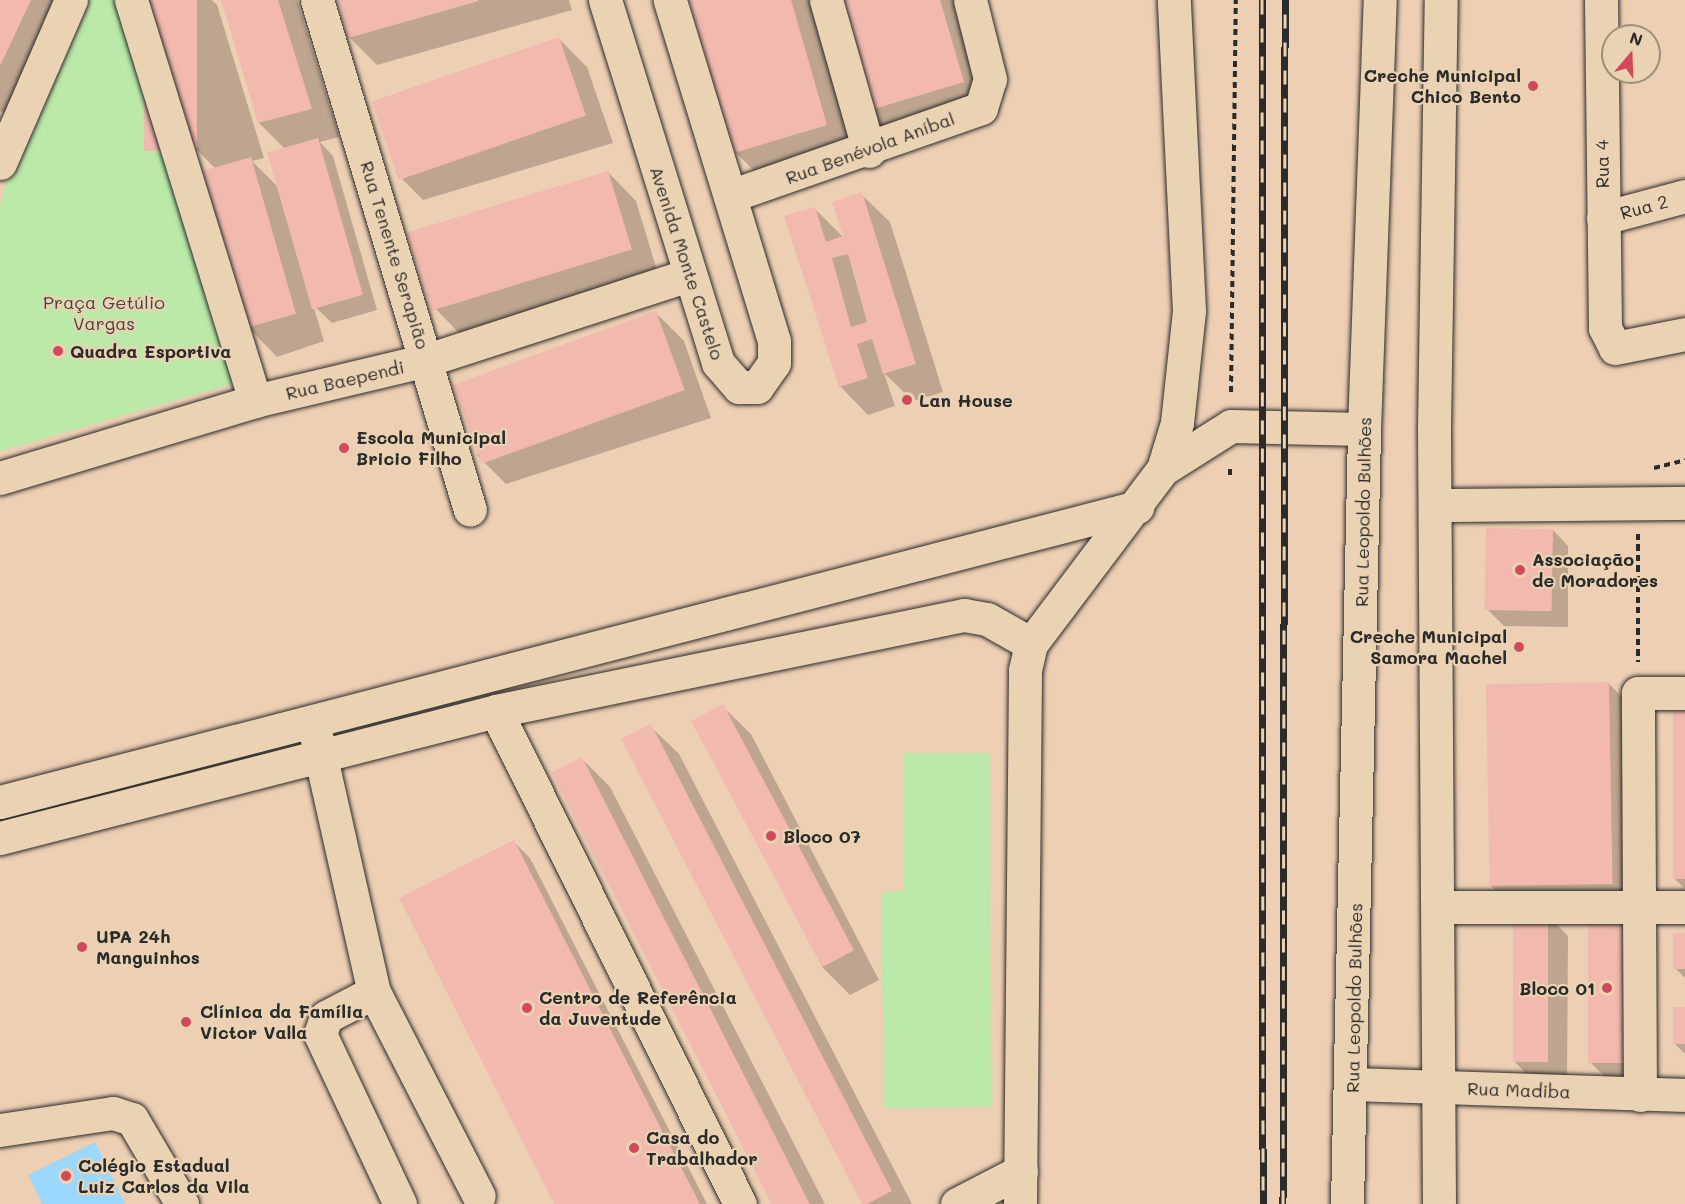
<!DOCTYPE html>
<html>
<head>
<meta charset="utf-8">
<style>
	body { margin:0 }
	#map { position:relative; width:1685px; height:1204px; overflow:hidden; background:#edcfb3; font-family:Mali,sans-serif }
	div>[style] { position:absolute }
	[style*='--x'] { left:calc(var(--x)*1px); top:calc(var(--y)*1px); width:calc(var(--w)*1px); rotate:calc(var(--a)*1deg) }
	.green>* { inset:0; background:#bae9a8 }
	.water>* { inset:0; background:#9cd7fd }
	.shadow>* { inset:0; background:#0003 }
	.building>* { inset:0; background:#f2b9ae; transform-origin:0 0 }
	.path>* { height:4px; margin-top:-2px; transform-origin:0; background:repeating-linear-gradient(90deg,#2b2b2b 0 6px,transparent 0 10.5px) }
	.roads { filter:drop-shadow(0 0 2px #2b2b2b) drop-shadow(0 0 2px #2b2b2b) }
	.street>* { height:33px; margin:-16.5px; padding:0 16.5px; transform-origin:16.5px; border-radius:16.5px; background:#ead3b3 }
	.secondary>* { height:33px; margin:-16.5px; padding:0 16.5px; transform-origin:16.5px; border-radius:16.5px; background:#ead3b3 }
	.rail>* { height:7px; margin-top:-3.5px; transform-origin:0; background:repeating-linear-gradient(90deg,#ead3b3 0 14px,#2b2b2b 0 28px); box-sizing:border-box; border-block:2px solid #2b2b2b }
	.dots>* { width:16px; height:16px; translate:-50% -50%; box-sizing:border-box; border:3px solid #ead3b3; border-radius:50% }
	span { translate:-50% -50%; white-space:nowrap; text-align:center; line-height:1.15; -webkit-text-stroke:4.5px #ead3b3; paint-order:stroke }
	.poi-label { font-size:18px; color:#2b2b2b; font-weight:700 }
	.right { translate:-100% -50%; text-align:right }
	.left { translate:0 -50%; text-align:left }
	.street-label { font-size:18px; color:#2b2b2b }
	.park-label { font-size:18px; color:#40483e }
	.north { position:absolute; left:1601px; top:24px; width:60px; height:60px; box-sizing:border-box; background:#ead3b3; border:2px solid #9e907d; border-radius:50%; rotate:19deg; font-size:16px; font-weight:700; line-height:24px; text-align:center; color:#2b2b2b }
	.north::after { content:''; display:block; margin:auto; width:21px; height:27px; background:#d1495b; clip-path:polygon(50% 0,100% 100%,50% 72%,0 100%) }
</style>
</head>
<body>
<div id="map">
	<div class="green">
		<i style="clip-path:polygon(89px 0,116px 0,235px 383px,0 451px,0 207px,9px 168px,44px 83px)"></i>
		<i style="clip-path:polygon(904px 753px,989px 753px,991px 1107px,884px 1108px,881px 892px,904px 891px)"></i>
	</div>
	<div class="water">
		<i style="clip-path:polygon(95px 1142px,125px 1204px,42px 1204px,28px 1175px)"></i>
	</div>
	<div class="shadow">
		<i style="clip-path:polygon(0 0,72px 0,16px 119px,0 111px)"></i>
		<i style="clip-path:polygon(146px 0,212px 0,217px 5px,264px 158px,252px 161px,279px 188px,285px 149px,259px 123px,223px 0,297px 0,339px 137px,320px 142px,333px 156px,377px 310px,332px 323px,313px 305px,324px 341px,277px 357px,249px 328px,217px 170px,190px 143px)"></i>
		<i style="clip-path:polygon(339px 0,569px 0,572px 10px,377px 65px,349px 37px)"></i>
		<i style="clip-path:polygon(691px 0,810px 0,855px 153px,764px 180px,735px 152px)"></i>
		<i style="clip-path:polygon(834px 0,959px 0,991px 110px,894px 140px,866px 112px)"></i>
		<i style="clip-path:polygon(558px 38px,587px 67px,613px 143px,423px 200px,395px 172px)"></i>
		<i style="clip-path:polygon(608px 172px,636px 201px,659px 277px,460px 334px,432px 305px)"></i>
		<i style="clip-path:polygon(861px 194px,890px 222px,943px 392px,913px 401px,884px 373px,895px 406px,868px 415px,840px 386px,814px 208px,845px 239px)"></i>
		<i style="clip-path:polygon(656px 313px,684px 341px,711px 418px,506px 484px,477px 455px)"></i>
		<i style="clip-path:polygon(1553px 530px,1568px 546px,1568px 627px,1504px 626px,1488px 610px)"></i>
		<i style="clip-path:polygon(1608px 683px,1629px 704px,1630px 904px,1510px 905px,1489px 884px)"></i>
		<i style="clip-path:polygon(1685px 699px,1685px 889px,1674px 878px)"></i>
		<i style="clip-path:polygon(722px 706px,751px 734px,879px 980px,850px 995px,822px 967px)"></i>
		<i style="clip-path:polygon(650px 726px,679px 754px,912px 1204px,863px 1204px)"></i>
		<i style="clip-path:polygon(582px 759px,610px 787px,825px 1204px,777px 1204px)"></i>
		<i style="clip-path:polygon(514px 842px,530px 858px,707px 1204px,557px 1204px)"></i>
		<i style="clip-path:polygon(1547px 915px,1568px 936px,1567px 1082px,1534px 1082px,1514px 1061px)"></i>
		<i style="clip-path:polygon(1590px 916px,1645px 1083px,1611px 1083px,1590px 1062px)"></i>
		<i style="clip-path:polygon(1685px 934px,1685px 978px,1675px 968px)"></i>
		<i style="clip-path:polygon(1685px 1009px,1685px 1054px,1674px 1043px)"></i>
	</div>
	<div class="building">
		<i style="clip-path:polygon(0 0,31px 0,0 66px)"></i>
		<i style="left:144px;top:0;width:53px;height:151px"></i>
		<i style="clip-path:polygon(221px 0,278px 0,312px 109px,258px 123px)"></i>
		<i style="clip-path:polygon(338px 0,478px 0,479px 1px,348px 38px)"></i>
		<i style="clip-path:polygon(689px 0,791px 0,827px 125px,734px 153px)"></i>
		<i style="clip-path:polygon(832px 0,940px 0,964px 82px,864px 112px)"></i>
		<i style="left:559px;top:37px;width:83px;height:198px;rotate:71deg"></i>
		<i style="left:318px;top:138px;width:163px;height:53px;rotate:74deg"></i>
		<i style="left:251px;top:157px;width:163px;height:55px;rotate:74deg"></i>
		<i style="left:608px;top:171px;width:82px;height:210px;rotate:73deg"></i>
		<i style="clip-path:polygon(evenodd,862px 192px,916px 364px,883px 374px,872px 339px,857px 344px,868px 378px,839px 387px,784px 216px,815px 207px,826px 242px,843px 236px,832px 202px,862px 192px,848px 254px,867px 322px,851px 327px,832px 258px,848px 254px)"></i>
		<i style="left:656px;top:311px;width:84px;height:216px;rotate:70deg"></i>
		<i style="left:1486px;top:528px;width:67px;height:82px;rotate:1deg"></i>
		<i style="left:1609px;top:682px;width:202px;height:123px;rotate:89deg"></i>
		<i style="left:1673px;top:697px;width:12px;height:182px"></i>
		<i style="left:723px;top:704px;width:279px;height:36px;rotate:62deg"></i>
		<i style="clip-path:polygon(651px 724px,892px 1191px,867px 1204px,862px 1204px,621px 739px)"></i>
		<i style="left:582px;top:757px;width:503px;height:34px;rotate:63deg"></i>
		<i style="clip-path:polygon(514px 840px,656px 1119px,700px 1204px,554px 1204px,540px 1176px,399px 898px)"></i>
		<i style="left:1513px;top:914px;width:35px;height:148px"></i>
		<i style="left:1588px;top:914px;width:37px;height:149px"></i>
		<i style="left:1673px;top:933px;width:12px;height:36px"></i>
		<i style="left:1673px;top:1007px;width:12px;height:37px"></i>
	</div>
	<div class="path">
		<i style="--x:1231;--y:392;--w:392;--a:-89.3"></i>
		<i style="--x:1654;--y:468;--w:32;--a:-14"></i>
		<i style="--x:1230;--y:475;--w:9;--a:-90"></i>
		<i style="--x:1638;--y:534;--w:128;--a:90"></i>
	</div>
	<div class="roads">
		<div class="street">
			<i style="--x:131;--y:0;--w:420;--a:72.8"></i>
			<i style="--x:317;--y:0;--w:532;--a:73.3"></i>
			<i style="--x:605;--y:0;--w:380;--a:72.7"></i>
			<i style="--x:718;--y:363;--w:32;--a:49"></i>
			<i style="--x:739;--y:387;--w:18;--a:0"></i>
			<i style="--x:757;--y:387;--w:29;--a:-55"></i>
			<i style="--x:774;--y:363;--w:22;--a:-90"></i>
			<i style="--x:774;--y:341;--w:357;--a:-107"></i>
			<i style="--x:826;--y:0;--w:157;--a:74.1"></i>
			<i style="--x:1601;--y:0;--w:328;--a:89.3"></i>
			<i style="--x:1605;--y:328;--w:22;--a:63"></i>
			<i style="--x:1615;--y:348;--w:71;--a:-11.3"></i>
			<i style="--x:0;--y:163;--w:178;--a:-66.5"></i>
			<i style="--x:730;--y:196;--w:266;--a:-19.3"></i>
			<i style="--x:981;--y:108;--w:30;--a:-73"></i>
			<i style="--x:990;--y:79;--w:81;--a:-104.2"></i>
			<i style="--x:1603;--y:218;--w:85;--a:-15"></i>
			<i style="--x:1163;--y:469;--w:80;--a:-32.3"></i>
			<i style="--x:1231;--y:426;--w:133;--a:1.3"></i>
			<i style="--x:0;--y:478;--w:266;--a:-16.8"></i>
			<i style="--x:255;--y:401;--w:177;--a:-13.4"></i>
			<i style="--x:427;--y:360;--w:274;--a:-18"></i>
			<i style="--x:1437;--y:505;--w:248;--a:-0.5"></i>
			<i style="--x:496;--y:711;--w:550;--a:63.67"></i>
			<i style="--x:315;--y:731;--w:268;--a:77.3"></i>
			<i style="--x:374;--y:992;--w:229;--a:62.8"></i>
			<i style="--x:0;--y:802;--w:1175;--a:-14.54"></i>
			<i style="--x:0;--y:838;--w:512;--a:-14.36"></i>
			<i style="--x:496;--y:711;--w:478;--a:-11.6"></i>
			<i style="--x:964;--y:615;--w:23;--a:10"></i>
			<i style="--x:987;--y:619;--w:51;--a:29.6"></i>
			<i style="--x:1439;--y:907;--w:246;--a:0"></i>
			<i style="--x:374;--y:992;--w:54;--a:152.5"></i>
			<i style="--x:326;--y:1017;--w:18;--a:109"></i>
			<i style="--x:320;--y:1034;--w:188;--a:64.8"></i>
			<i style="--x:1353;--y:1084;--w:332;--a:1.9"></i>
			<i style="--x:1640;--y:1095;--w:402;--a:-90.3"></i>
			<i style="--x:1638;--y:693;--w:47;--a:0"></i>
			<i style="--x:0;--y:1130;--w:114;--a:-8.6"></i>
			<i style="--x:113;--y:1113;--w:20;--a:18"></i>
			<i style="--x:132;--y:1119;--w:99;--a:59.5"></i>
			<i style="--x:957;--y:1204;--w:72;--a:-27.3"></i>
			<i style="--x:1020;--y:1204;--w:534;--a:-89.46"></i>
			<i style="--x:1025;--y:670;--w:27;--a:-77"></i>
			<i style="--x:1031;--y:644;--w:219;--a:-53"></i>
			<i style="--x:1163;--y:469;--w:48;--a:-73.1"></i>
			<i style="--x:1177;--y:423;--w:113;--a:-83.9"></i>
			<i style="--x:1189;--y:311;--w:311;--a:-92.8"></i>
		</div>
		<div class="secondary">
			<i style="--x:1347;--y:1204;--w:775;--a:-88.74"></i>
			<i style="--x:1364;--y:429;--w:429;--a:-87.9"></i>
			<i style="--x:1439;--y:1204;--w:776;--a:-90.37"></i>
			<i style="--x:1434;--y:428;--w:428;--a:-89.1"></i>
		</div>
	</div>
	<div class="rail">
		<i style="--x:1262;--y:0;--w:1204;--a:89.95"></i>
		<i style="--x:1283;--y:1204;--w:1204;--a:-89.9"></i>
	</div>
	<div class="dots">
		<i style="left:1533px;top:86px;background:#d1495b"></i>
		<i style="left:58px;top:351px;background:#d1495b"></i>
		<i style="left:907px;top:400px;background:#d1495b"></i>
		<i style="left:344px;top:448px;background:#d1495b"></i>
		<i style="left:1520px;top:570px;background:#d1495b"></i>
		<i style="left:1519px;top:647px;background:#d1495b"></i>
		<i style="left:771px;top:836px;background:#d1495b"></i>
		<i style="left:82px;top:947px;background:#d1495b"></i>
		<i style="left:1607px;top:988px;background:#d1495b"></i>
		<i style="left:527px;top:1008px;background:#d1495b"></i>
		<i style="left:186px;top:1022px;background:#d1495b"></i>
		<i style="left:634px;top:1148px;background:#d1495b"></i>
		<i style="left:66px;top:1176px;background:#d1495b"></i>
	</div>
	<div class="poi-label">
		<span class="right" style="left:1521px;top:86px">Creche Municipal<br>Chico Bento</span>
		<span class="left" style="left:70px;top:351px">Quadra Esportiva</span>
		<span class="left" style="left:919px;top:400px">Lan House</span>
		<span class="left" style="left:356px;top:448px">Escola Municipal<br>Bricio Filho</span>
		<span class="left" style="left:1532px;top:570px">Associação<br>de Moradores</span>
		<span class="right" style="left:1507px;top:647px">Creche Municipal<br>Samora Machel</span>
		<span class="left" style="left:783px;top:836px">Bloco 07</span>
		<span class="left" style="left:96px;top:947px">UPA 24h<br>Manguinhos</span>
		<span class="right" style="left:1595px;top:988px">Bloco 01</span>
		<span class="left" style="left:539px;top:1008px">Centro de Referência<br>da Juventude</span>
		<span class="left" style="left:200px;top:1022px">Clínica da Família<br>Victor Valla</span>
		<span class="left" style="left:646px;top:1148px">Casa do<br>Trabalhador</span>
		<span class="left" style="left:78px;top:1176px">Colégio Estadual<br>Luiz Carlos da Vila</span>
	</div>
	<div class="street-label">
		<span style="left:870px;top:148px;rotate:-20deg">Rua Benévola Aníbal</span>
		<span style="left:1602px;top:164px;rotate:-91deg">Rua 4</span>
		<span style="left:1644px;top:207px;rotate:-15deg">Rua 2</span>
		<span style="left:395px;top:255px;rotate:73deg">Rua Tenente Serapião</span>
		<span style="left:687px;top:263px;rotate:72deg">Avenida Monte Castelo</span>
		<span style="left:345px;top:380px;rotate:-13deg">Rua Baependi</span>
		<span style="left:1363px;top:512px;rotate:-89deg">Rua Leopoldo Bulhões</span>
		<span style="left:1354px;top:998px;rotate:-89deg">Rua Leopoldo Bulhões</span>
		<span style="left:1519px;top:1090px;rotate:2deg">Rua Madiba</span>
	</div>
	<div class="park-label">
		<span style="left:104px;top:313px">Praça Getúlio<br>Vargas</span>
	</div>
	<div class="north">N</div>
</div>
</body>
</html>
